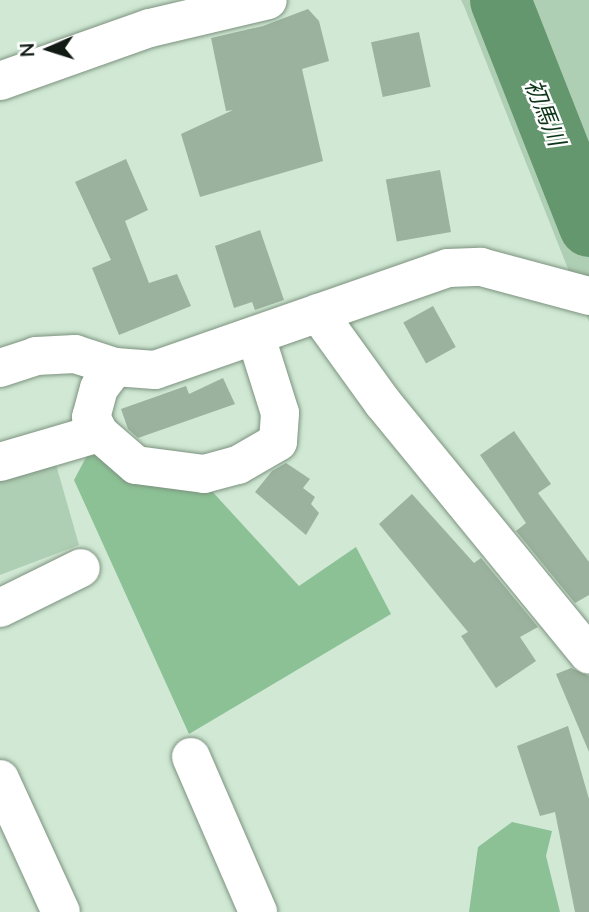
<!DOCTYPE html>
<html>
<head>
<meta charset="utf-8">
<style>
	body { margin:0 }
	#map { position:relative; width:589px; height:912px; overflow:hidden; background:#d0e8d4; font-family:"Nunito Sans","Noto Sans JP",sans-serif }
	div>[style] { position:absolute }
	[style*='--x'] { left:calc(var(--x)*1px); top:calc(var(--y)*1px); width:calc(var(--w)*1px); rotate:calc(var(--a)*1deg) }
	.green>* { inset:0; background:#afcfb4 }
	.forest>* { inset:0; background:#8cc195 }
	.river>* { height:61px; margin:-30.5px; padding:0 30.5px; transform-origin:30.5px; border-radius:30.5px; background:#64976e }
	.building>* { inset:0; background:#9bb29e; transform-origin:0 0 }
	.roads { filter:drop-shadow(0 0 2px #7c927f) drop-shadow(0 0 2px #7c927f) }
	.minor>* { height:38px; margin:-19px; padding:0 19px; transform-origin:19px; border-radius:19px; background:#fff }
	span { translate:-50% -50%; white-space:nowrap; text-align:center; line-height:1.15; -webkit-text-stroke:5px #fff; paint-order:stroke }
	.water-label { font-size:23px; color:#0d3518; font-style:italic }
	.north { position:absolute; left:14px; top:14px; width:70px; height:70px; -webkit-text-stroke:5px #fff; paint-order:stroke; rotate:267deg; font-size:19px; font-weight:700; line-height:28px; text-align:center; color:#111a13 }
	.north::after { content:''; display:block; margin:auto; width:24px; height:32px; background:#111a13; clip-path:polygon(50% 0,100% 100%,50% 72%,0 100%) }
</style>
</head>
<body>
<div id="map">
	<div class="green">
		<i style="clip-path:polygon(461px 0,589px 0,589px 322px,464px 6px)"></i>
		<i style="clip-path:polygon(53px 454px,79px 545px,0 575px,0 464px)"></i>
	</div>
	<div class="forest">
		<i style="clip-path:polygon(99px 433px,209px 488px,299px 586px,356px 547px,391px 614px,189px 734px,74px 480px)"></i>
		<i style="clip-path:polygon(512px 822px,552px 831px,546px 856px,560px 912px,469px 912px,478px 847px)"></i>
	</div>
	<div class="river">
		<i style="--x:500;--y:0;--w:243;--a:68.5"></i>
	</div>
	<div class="building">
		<i style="clip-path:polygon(308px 9px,319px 21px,329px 61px,302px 69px,323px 161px,200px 197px,181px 134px,233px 110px,226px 111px,211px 38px,263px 26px)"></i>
		<i style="left:419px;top:32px;width:56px;height:49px;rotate:78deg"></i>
		<i style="clip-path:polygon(126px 159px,148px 210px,125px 221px,149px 283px,177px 274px,191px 306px,119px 335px,92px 268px,111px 260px,75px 182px)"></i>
		<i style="left:440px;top:170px;width:63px;height:55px;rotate:80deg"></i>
		<i style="clip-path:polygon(260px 230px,284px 300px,255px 310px,252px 302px,234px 308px,215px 246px)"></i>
		<i style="left:433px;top:306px;width:47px;height:34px;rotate:61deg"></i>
		<i style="clip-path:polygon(223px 378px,235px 404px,138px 438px,128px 429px,121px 409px,186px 386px,189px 394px)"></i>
		<i style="clip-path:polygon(514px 431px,551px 484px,538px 493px,589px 562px,589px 595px,575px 603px,516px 531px,526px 523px,480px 455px)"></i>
		<i style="clip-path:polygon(286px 463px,310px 479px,303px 488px,315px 497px,311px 504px,319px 513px,306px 535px,255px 492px,272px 471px)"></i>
		<i style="clip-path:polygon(412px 494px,474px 563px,481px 558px,538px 627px,520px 637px,536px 661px,496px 688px,461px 636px,468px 632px,379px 524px)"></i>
		<i style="clip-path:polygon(571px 668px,589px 676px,589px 752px,556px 674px)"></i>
		<i style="clip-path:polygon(568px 726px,589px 799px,589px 912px,575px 912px,555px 812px,540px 816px,517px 746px)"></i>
	</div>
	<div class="roads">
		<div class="minor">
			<i style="--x:0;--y:81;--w:159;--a:-19.5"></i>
			<i style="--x:150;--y:28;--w:121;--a:-13.3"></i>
			<i style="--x:318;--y:313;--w:111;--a:54.2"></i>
			<i style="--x:383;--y:403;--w:325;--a:50.7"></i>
			<i style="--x:115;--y:367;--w:26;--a:127"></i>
			<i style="--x:99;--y:388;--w:30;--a:105"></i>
			<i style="--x:91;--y:417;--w:18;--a:63"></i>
			<i style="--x:99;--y:433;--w:49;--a:40.9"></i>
			<i style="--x:136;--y:465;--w:69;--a:7.5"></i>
			<i style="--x:204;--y:474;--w:35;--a:-15"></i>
			<i style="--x:238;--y:465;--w:46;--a:-29.9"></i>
			<i style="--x:278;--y:442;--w:29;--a:-86"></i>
			<i style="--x:280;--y:413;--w:80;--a:-107.5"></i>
			<i style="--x:0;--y:368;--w:38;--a:-18"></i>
			<i style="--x:36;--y:356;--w:39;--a:-3"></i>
			<i style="--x:75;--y:354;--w:42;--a:18"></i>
			<i style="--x:115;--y:367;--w:40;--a:4.3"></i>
			<i style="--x:155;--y:370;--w:310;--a:-19.2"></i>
			<i style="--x:448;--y:268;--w:33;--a:-2"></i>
			<i style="--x:481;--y:267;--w:112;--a:15"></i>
			<i style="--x:0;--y:462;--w:103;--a:-16.3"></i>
			<i style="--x:0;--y:608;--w:90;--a:-26.3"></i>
			<i style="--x:191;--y:757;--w:169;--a:66.6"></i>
			<i style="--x:0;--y:779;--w:146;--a:65.4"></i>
		</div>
	</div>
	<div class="water-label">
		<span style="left:544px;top:113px;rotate:68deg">初馬川</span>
	</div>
	<div class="north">N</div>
</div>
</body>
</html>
